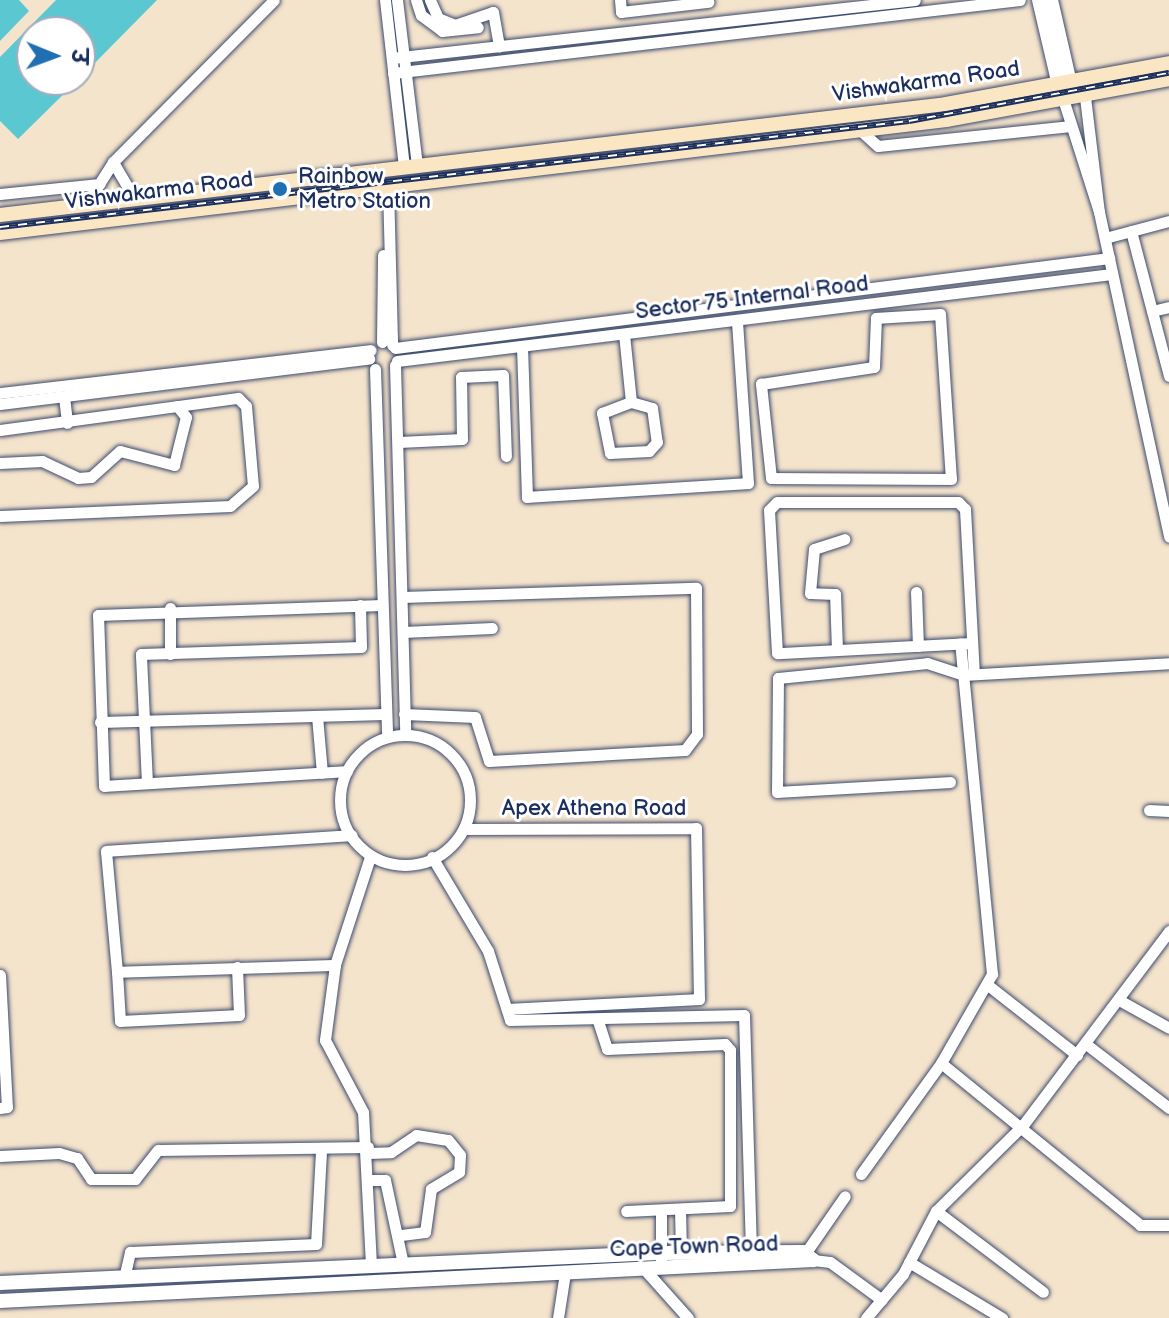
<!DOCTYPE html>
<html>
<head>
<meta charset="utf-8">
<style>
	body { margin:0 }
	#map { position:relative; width:1169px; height:1318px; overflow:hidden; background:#f5e4cc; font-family:"Balsamiq Sans","Playpen Sans Deva",sans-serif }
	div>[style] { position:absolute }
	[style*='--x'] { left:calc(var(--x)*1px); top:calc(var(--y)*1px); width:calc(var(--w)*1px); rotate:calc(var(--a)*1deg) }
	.water>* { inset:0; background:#5bc8d1 }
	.roads { filter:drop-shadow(0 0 2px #3c4a6e) drop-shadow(0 0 2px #3c4a6e) }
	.minor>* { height:11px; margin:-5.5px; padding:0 5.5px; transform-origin:5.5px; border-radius:5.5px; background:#fff }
	.minor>.ring { margin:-5.5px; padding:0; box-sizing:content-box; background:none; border:11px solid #fff; border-radius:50% }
	.tertiary>* { height:14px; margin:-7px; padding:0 7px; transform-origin:7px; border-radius:7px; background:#fff }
	.secondary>* { height:14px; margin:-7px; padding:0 7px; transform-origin:7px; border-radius:7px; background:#fbe6c4 }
	.rail>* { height:6px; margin-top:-3px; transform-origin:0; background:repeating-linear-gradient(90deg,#fff 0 9px,#1b2f5e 0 18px); box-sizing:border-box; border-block:2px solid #1b2f5e }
	.dots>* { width:22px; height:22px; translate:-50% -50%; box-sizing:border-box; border:4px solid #fff; border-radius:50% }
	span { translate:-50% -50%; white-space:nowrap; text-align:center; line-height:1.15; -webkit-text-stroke:6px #fff; paint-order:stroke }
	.street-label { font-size:22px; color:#1b2f5e }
	.poi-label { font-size:22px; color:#1b2f5e }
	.left { translate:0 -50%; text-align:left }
	.north { position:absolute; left:16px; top:16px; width:80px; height:80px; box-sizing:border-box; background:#fff; border:2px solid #a4acbf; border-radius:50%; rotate:91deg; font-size:22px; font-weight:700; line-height:32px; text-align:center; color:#1b2f5e }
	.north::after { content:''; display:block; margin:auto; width:28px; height:36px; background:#1f6fb2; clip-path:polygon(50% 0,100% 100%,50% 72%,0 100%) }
</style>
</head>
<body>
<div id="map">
	<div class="water">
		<i style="clip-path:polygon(0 0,19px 0,29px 11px,0 41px)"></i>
		<i style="clip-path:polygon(56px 0,157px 0,80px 78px,80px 32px,32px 32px,32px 80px,78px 80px,18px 139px,0 121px,0 57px)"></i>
	</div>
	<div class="roads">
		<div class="minor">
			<i style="--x:385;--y:0;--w:168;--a:83.5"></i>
			<i style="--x:397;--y:0;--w:166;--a:83.1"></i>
			<i style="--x:416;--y:0;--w:16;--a:72"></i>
			<i style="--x:421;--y:15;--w:26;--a:37"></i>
			<i style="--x:442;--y:31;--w:36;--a:-6"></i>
			<i style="--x:430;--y:0;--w:20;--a:66"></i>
			<i style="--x:438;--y:18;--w:18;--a:22"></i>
			<i style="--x:455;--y:25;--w:40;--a:-18.9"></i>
			<i style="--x:493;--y:12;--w:35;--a:80"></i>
			<i style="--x:620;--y:0;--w:12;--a:85"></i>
			<i style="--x:621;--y:12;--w:88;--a:-6.6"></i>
			<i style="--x:392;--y:58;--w:526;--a:-6.33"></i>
			<i style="--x:393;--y:73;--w:631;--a:-6.64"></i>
			<i style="--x:1085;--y:97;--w:116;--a:83.1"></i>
			<i style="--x:1099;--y:212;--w:332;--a:77.8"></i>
			<i style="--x:1064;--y:102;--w:115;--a:72.3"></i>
			<i style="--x:860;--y:130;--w:24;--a:42"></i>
			<i style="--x:878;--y:146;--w:194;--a:-5.9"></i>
			<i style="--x:113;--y:162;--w:42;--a:59.7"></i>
			<i style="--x:388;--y:187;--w:158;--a:88.5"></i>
			<i style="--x:0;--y:194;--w:100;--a:-5.8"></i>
			<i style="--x:87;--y:203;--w:49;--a:-57.6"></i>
			<i style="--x:113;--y:162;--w:228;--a:-45.2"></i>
			<i style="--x:1131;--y:231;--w:150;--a:75.3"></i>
			<i style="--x:1105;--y:238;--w:66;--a:-14.9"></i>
			<i style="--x:1152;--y:311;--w:17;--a:-13"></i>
			<i style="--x:940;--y:314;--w:165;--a:86.2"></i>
			<i style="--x:951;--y:479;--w:180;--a:-179.7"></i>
			<i style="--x:771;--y:478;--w:95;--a:-96.1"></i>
			<i style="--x:761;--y:384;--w:114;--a:-8.6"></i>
			<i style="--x:874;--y:367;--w:49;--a:-87.7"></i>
			<i style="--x:876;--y:318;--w:64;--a:-3.6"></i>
			<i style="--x:624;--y:334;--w:68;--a:84.1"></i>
			<i style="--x:631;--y:402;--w:22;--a:16"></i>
			<i style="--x:652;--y:408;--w:34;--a:82"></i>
			<i style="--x:657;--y:442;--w:12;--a:132"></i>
			<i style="--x:649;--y:451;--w:39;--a:177"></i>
			<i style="--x:610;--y:453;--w:41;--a:-101.3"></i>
			<i style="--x:602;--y:413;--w:31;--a:-21"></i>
			<i style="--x:382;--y:342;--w:87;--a:-89.3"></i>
			<i style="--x:522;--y:346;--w:151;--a:88.1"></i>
			<i style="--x:527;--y:497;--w:221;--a:-3.6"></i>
			<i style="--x:748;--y:483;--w:163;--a:-93.9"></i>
			<i style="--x:395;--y:348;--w:720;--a:-7.18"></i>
			<i style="--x:397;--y:361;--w:720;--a:-6.94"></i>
			<i style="--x:395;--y:365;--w:369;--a:88.4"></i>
			<i style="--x:375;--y:369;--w:368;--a:88.1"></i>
			<i style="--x:0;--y:393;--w:373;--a:-6.6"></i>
			<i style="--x:64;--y:397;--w:26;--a:83"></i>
			<i style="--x:0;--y:404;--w:372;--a:-7"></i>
			<i style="--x:0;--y:430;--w:240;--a:-7.7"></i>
			<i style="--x:238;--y:398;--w:11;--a:45"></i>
			<i style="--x:246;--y:406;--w:80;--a:85"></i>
			<i style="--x:253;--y:486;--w:30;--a:139"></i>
			<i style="--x:230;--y:506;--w:230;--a:177.5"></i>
			<i style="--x:399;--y:442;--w:63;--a:-2.7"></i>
			<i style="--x:462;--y:439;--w:62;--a:-90.9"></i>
			<i style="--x:461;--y:377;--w:42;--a:-2.7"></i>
			<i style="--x:503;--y:375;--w:81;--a:87.9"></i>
			<i style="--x:0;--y:463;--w:42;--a:-2.7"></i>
			<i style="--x:42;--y:461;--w:40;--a:25"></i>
			<i style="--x:78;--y:478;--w:13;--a:-4"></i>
			<i style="--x:91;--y:477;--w:39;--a:-42"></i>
			<i style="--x:120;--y:451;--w:56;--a:14.5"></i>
			<i style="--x:174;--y:465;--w:49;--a:-76"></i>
			<i style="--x:186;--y:417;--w:14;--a:-129"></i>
			<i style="--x:916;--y:592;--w:54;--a:87.9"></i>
			<i style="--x:402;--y:597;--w:294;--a:-1.8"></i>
			<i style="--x:696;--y:588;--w:146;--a:89.6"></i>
			<i style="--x:697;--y:734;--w:20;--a:127"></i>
			<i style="--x:685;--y:750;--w:196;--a:176.8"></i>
			<i style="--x:489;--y:761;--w:46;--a:-107.7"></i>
			<i style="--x:475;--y:717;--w:71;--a:-177.6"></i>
			<i style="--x:403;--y:632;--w:89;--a:-2.6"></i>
			<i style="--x:971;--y:643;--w:194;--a:177"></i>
			<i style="--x:777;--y:653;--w:143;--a:-93.2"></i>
			<i style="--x:769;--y:510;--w:11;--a:-45"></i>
			<i style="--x:777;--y:502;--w:181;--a:0"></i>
			<i style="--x:958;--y:502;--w:10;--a:45"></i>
			<i style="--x:965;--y:509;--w:165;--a:86.9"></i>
			<i style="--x:837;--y:650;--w:56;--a:-92"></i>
			<i style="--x:835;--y:594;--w:25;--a:-178"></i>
			<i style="--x:810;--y:593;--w:44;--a:-84.8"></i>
			<i style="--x:814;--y:549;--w:32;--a:-18"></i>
			<i style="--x:170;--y:654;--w:46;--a:-90"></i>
			<i style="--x:317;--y:716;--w:57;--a:85"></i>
			<i style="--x:100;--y:722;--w:285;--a:-1.6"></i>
			<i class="ring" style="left:340px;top:735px;width:119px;height:119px"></i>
			<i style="--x:347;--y:771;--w:243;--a:176.5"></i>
			<i style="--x:104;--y:786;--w:171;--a:-92"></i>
			<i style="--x:98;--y:615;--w:284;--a:-2"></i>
			<i style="--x:950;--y:782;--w:173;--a:176.7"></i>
			<i style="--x:777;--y:792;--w:114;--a:-89.5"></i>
			<i style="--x:778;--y:678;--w:150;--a:-5.7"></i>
			<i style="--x:927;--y:663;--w:38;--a:18"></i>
			<i style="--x:963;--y:675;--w:206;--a:-3.3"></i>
			<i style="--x:147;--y:783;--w:129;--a:-92.7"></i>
			<i style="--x:141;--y:654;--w:220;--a:-1.8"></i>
			<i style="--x:361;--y:647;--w:42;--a:-91.4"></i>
			<i style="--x:1149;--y:810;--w:20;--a:3"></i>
			<i style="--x:466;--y:829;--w:230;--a:-0.2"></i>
			<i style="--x:696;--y:828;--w:171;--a:89"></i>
			<i style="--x:699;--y:999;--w:192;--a:177"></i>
			<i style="--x:370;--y:857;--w:114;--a:108"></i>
			<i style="--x:335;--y:965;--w:76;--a:97.6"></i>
			<i style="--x:325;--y:1040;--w:81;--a:62.2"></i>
			<i style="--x:363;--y:1112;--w:153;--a:87"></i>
			<i style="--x:432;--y:857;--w:109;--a:59.2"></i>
			<i style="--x:488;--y:951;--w:72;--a:72.3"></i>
			<i style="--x:510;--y:1020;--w:234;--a:-1.2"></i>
			<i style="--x:744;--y:1015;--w:237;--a:88.3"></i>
			<i style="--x:335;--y:965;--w:218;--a:178.2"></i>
			<i style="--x:117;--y:972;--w:121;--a:-95.2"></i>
			<i style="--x:106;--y:851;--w:246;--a:-3.7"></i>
			<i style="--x:117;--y:972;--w:49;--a:86.5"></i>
			<i style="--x:120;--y:1021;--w:119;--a:-2.9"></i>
			<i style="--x:239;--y:1015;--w:48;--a:-92.4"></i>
			<i style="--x:0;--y:975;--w:132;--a:87"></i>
			<i style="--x:7;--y:1107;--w:7;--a:172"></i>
			<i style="--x:989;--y:986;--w:112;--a:38.1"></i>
			<i style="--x:1119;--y:1000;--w:57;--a:29.2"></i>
			<i style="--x:598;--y:1021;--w:29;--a:72"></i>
			<i style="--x:607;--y:1049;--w:118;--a:-2.4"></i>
			<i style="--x:725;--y:1044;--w:8;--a:50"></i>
			<i style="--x:730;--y:1050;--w:156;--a:90"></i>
			<i style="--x:730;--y:1206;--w:104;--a:177.2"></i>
			<i style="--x:1086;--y:1044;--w:105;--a:37.6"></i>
			<i style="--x:941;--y:1063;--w:257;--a:39.1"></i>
			<i style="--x:1140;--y:1225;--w:29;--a:0"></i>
			<i style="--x:368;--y:1153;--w:23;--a:-2"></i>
			<i style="--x:391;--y:1152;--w:30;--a:-34"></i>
			<i style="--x:416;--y:1135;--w:32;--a:9"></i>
			<i style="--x:448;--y:1140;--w:19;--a:51"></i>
			<i style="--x:460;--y:1155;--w:17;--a:93"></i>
			<i style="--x:459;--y:1172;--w:33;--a:149"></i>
			<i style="--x:431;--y:1189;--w:43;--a:97.9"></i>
			<i style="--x:425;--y:1232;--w:24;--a:173"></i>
			<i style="--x:0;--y:1156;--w:59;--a:-2.9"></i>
			<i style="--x:59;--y:1153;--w:19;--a:16"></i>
			<i style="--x:77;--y:1158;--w:25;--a:56"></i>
			<i style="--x:91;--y:1179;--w:44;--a:0"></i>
			<i style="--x:135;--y:1179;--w:37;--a:-52"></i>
			<i style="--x:158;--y:1150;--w:210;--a:-0.8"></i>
			<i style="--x:861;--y:1174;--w:137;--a:-54.2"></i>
			<i style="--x:941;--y:1063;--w:103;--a:-60.2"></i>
			<i style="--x:992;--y:974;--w:332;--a:-95.5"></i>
			<i style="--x:369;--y:1180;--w:16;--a:0"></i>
			<i style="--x:385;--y:1180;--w:86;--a:77.9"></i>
			<i style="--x:680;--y:1209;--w:44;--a:88.7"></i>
			<i style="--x:936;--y:1211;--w:134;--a:37.1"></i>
			<i style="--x:802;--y:1258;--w:75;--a:-55.3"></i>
			<i style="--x:813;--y:1260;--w:17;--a:7"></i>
			<i style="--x:830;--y:1262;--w:64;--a:36.2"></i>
			<i style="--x:661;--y:1261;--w:51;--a:-90"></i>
			<i style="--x:909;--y:1262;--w:109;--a:31.1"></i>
			<i style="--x:646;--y:1271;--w:63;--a:48.2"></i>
			<i style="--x:124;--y:1278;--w:27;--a:-77"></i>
			<i style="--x:130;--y:1252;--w:186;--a:-2.5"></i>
			<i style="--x:316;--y:1244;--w:93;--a:-86.9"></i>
			<i style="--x:558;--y:1318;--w:46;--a:-81.2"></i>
			<i style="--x:866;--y:1318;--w:57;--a:-49.9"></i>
			<i style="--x:903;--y:1274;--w:71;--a:-62.4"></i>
			<i style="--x:936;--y:1211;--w:122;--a:-44.7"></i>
			<i style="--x:1023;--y:1125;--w:243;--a:-53"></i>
		</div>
		<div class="tertiary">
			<i style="--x:1039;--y:0;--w:87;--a:76.8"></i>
			<i style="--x:1051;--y:0;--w:85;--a:77.1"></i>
			<i style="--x:0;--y:1283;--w:660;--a:-2.61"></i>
			<i style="--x:659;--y:1253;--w:144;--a:-0.4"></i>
			<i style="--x:803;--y:1252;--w:13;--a:39"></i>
			<i style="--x:813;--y:1260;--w:814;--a:177.11"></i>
		</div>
		<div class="secondary">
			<i style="--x:0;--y:215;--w:952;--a:-6.69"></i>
			<i style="--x:946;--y:104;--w:227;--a:-10.4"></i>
			<i style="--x:0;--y:233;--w:953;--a:-6.81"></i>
			<i style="--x:946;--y:120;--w:227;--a:-10.4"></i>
		</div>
	</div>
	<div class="rail">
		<i style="--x:0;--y:227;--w:915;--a:-6.65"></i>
		<i style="--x:909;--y:121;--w:264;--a:-10.5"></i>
	</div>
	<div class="dots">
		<i style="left:280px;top:189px;background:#1f6fb2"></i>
	</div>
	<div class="street-label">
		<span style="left:926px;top:82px;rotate:-8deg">Vishwakarma Road</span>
		<span style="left:159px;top:191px;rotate:-7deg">Vishwakarma Road</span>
		<span style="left:752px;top:298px;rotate:-7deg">Sector 75 Internal Road</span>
		<span style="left:594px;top:809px">Apex Athena Road</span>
		<span style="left:694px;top:1247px;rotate:-2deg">Cape Town Road</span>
	</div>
	<div class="poi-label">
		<span class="left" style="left:298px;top:189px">Rainbow<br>Metro Station</span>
	</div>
	<div class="north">उ</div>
</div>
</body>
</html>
